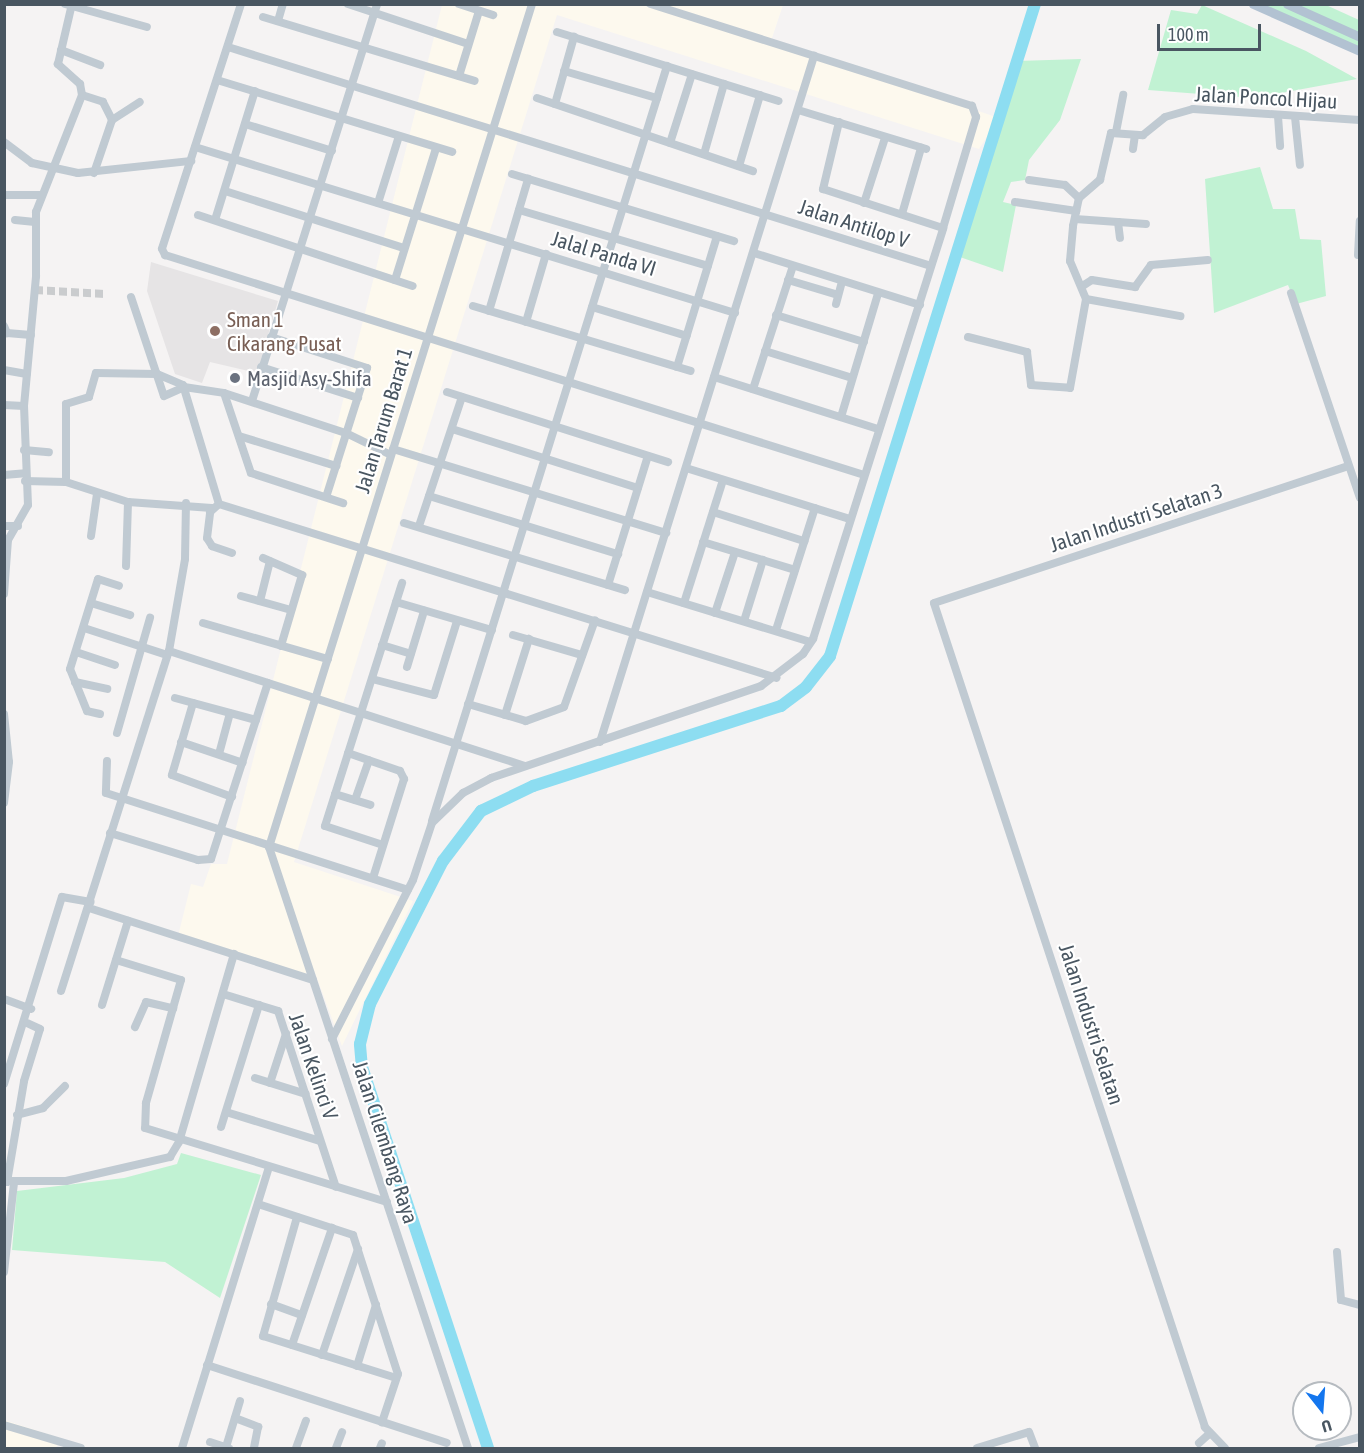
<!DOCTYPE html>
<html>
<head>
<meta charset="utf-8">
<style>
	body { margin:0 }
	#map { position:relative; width:1364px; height:1453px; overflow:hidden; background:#f5f3f3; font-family:"Asap Condensed",sans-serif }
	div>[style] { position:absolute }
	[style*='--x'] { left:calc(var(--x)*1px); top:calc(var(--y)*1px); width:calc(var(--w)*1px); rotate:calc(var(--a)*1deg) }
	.commercial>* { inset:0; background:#fdf9ee }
	.education>* { inset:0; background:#e6e4e5 }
	.green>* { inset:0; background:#c1f2d3 }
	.river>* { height:12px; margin:-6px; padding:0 6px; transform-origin:6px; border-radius:6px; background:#8dddf1 }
	.minor-tunnel>* { height:8px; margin-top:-4px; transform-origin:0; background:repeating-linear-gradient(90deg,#caccce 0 8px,transparent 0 12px) }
	.minor>* { height:8px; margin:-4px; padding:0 4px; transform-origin:4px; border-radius:4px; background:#c0cad2 }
	.major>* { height:9px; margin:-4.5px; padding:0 4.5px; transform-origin:4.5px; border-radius:4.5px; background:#b2c2d2 }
	.dots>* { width:16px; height:16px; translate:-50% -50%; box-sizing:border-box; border:3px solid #fff; border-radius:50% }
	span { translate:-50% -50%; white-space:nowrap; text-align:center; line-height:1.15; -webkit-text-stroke:4.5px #fff; paint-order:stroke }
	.street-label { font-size:21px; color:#495661 }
	.education-label { font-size:21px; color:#785e54 }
	.left { translate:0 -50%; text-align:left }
	.worship-label { font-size:21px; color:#5b616d }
	.frame { position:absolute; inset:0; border:6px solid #495661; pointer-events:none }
	.north { position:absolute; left:1292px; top:1381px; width:60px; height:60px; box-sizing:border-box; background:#fff; border:2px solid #b6bbc0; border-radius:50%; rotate:163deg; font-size:16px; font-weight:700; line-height:24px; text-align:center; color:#495661 }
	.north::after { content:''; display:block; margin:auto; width:21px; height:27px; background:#1476ee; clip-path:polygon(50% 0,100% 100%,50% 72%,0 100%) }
	.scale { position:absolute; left:1157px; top:24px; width:104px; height:27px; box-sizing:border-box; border:3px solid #495661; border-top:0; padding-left:8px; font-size:18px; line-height:21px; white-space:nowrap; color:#495661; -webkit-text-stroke:4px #fff; paint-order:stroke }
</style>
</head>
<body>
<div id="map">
	<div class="commercial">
		<i style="clip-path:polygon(442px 5px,783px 5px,771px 41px,999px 118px,979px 149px,557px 15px,294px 862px,413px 901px,342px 1046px,314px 970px,300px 975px,178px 936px,191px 884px,203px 887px,211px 864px,227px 864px)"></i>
		<i style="clip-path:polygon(4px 1420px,60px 1438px,56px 1448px,5px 1448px)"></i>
	</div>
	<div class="education">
		<i style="clip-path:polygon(151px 262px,278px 301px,257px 373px,210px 362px,202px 383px,175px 374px,147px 291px)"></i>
	</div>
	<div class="green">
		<i style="clip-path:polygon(1202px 5px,1306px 51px,1357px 79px,1253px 98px,1148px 90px,1171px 10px,1197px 14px)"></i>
		<i style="clip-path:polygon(1253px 5px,1326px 5px,1359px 20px,1359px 51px)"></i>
		<i style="clip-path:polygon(1081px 59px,1060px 120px,1029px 160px,1025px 180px,1011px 182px,1003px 202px,1016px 205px,1003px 272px,957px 256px,1017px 61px)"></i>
		<i style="clip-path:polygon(1260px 167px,1273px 209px,1295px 209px,1300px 239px,1321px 240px,1326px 296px,1296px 304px,1288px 285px,1214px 313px,1205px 179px)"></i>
		<i style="clip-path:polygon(181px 1153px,261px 1175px,220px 1298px,165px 1262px,12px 1250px,17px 1191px,124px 1178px,177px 1164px)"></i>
	</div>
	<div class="river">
		<i style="--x:488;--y:1448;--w:400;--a:-108.3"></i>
		<i style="--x:362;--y:1068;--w:24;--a:-95"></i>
		<i style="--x:360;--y:1044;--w:41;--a:-76"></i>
		<i style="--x:370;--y:1004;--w:161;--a:-63"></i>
		<i style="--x:443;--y:861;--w:63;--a:-52.8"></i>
		<i style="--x:481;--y:811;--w:58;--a:-25.7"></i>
		<i style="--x:533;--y:786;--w:261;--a:-17.9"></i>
		<i style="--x:781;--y:706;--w:31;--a:-37"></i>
		<i style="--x:806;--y:687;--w:39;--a:-52"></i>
		<i style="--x:830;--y:656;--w:683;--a:-72.55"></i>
	</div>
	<div class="minor-tunnel">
		<i style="--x:35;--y:290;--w:70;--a:3.3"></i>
	</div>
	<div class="minor">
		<i style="--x:65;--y:4;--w:85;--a:15.7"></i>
		<i style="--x:241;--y:4;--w:257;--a:107.9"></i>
		<i style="--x:162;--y:249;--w:7;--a:63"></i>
		<i style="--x:165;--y:255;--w:733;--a:17.47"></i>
		<i style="--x:348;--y:4;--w:126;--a:18.4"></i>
		<i style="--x:459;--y:4;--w:36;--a:18"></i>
		<i style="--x:263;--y:17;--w:221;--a:16.8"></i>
		<i style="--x:278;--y:21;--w:18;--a:-74"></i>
		<i style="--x:557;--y:32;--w:232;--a:17.3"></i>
		<i style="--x:228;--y:47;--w:736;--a:17.3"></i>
		<i style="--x:61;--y:50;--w:42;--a:21"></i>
		<i style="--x:564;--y:71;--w:97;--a:16.2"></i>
		<i style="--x:459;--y:76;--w:68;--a:-72.9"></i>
		<i style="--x:217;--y:80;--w:246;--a:17"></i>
		<i style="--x:82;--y:95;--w:22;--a:18"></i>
		<i style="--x:103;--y:102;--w:20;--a:63"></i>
		<i style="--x:112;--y:120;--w:56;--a:108.8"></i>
		<i style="--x:537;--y:98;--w:228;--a:18.7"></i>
		<i style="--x:555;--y:104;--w:70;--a:-74.2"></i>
		<i style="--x:798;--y:110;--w:134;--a:16.9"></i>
		<i style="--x:1278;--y:116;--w:30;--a:86"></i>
		<i style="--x:1295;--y:117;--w:48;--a:84.1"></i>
		<i style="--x:112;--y:120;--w:33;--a:-33"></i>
		<i style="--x:839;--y:122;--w:69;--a:103.4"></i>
		<i style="--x:823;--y:189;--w:126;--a:18"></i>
		<i style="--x:245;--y:124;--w:91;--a:17.2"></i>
		<i style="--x:1116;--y:132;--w:38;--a:-79"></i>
		<i style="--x:4;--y:142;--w:35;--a:37"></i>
		<i style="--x:32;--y:163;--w:47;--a:12.3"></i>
		<i style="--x:78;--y:173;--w:114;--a:-6.1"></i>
		<i style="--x:670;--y:143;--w:72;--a:-72.3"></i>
		<i style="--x:195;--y:147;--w:565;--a:17.09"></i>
		<i style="--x:1133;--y:149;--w:14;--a:-82"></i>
		<i style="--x:704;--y:154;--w:73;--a:-74.1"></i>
		<i style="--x:739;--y:166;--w:74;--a:-73.5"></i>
		<i style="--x:512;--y:174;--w:232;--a:16.8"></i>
		<i style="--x:1029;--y:180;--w:36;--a:8"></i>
		<i style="--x:1065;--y:185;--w:19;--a:43"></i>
		<i style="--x:225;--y:191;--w:188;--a:17.7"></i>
		<i style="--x:4;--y:195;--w:37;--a:0"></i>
		<i style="--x:1015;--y:202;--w:62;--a:8.4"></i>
		<i style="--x:378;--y:203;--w:70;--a:-72.6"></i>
		<i style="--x:864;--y:203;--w:68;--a:-72.1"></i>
		<i style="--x:519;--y:210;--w:197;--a:16.5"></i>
		<i style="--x:902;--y:214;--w:69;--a:-73.9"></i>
		<i style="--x:198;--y:215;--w:226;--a:18.3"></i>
		<i style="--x:1075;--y:219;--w:43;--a:4"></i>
		<i style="--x:1118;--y:222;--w:16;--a:83"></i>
		<i style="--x:15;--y:220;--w:20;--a:6"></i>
		<i style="--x:215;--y:220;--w:135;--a:-72.8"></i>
		<i style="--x:1118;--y:222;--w:28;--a:4"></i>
		<i style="--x:754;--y:253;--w:174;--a:17.4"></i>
		<i style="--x:1358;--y:255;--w:34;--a:-87"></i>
		<i style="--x:395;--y:280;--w:138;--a:-72.7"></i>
		<i style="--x:788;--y:280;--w:52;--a:16.7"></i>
		<i style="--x:1084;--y:285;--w:9;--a:-32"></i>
		<i style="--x:1092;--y:280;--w:44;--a:9.2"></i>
		<i style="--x:1135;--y:287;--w:27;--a:-54"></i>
		<i style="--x:1151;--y:265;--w:57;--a:-5"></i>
		<i style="--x:1291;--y:293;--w:216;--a:71.4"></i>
		<i style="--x:131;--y:297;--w:104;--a:71.6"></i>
		<i style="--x:164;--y:396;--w:22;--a:-24"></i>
		<i style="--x:184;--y:387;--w:40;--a:8.5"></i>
		<i style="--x:224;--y:393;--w:128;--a:18.2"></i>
		<i style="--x:346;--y:433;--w:50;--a:26.1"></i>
		<i style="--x:1086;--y:299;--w:96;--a:10.3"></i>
		<i style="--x:836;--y:304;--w:23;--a:-75"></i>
		<i style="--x:473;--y:306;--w:227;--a:16.6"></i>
		<i style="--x:592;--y:307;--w:99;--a:17"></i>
		<i style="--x:489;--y:311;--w:138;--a:-73.5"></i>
		<i style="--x:776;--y:315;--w:92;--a:17.1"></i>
		<i style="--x:526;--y:322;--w:71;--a:-73.6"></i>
		<i style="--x:4;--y:326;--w:8;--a:67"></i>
		<i style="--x:7;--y:333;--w:24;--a:5"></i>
		<i style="--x:271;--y:337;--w:101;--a:17.9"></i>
		<i style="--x:367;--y:368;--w:135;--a:107.6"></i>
		<i style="--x:968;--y:337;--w:61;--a:14.3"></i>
		<i style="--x:1027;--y:352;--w:33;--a:83"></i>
		<i style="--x:1031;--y:385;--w:39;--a:4"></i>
		<i style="--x:1070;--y:388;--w:90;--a:-79.8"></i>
		<i style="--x:1086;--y:299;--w:41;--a:-112.8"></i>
		<i style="--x:1070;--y:261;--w:35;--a:-85"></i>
		<i style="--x:1073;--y:226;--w:29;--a:-78"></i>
		<i style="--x:1079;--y:198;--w:28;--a:-41"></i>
		<i style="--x:1100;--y:180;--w:48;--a:-76.8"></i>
		<i style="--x:1111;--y:133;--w:32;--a:4"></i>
		<i style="--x:1143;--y:135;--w:28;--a:-39"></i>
		<i style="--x:1165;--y:117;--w:29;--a:-16"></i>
		<i style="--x:1193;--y:109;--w:167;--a:3.8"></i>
		<i style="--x:765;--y:351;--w:91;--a:17.2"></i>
		<i style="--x:261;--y:367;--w:102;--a:17.7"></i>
		<i style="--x:677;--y:367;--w:137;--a:-73"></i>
		<i style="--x:4;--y:370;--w:23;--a:10"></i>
		<i style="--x:714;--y:377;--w:172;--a:17.6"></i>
		<i style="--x:753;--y:389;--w:129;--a:-72"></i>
		<i style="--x:447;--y:392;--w:232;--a:17.6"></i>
		<i style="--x:224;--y:393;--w:84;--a:71.4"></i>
		<i style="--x:251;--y:473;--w:97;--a:18.1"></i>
		<i style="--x:252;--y:401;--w:416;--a:-72.5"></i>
		<i style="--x:4;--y:405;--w:20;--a:3"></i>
		<i style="--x:841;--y:417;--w:128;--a:-73.3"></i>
		<i style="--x:452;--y:429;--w:195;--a:17.6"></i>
		<i style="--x:239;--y:436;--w:102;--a:17.2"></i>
		<i style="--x:393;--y:449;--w:286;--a:17.1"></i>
		<i style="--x:24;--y:450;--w:25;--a:5"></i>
		<i style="--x:686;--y:468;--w:172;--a:17.3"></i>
		<i style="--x:4;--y:475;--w:21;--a:-5"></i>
		<i style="--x:25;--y:481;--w:41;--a:1.4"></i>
		<i style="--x:66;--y:482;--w:65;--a:17.9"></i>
		<i style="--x:128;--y:502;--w:84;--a:4.1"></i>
		<i style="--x:66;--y:482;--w:78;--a:-90"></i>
		<i style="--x:66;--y:404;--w:24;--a:-17"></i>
		<i style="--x:89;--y:397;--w:25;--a:-74"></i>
		<i style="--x:96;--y:373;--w:61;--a:0.9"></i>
		<i style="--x:157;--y:374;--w:28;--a:23"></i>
		<i style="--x:183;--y:385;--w:124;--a:73.2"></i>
		<i style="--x:429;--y:496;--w:198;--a:17.1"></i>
		<i style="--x:713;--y:512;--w:96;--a:17.7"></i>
		<i style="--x:404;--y:523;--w:231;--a:16.9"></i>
		<i style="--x:4;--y:526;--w:14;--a:0"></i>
		<i style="--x:419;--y:526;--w:136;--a:-71.6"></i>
		<i style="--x:91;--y:536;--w:42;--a:-81.9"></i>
		<i style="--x:703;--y:542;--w:96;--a:16.9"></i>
		<i style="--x:232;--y:553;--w:21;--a:-161"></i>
		<i style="--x:212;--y:546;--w:9;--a:-122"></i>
		<i style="--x:207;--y:538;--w:26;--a:-83"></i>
		<i style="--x:210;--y:512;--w:12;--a:-42"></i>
		<i style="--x:219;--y:504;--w:584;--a:17.32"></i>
		<i style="--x:263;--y:558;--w:43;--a:23.6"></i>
		<i style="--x:302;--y:575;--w:74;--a:106.5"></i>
		<i style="--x:126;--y:566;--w:64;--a:-88.2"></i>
		<i style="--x:608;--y:585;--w:135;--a:-72.8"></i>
		<i style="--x:647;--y:592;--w:171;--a:17"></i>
		<i style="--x:4;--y:594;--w:54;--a:-85.8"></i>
		<i style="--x:8;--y:540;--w:40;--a:-60.3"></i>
		<i style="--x:28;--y:505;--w:99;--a:-92.3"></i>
		<i style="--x:24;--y:406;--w:131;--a:-84.7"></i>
		<i style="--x:36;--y:276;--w:64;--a:-90"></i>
		<i style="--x:36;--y:212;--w:126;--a:-68.5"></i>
		<i style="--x:82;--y:95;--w:11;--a:-100"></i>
		<i style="--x:80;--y:84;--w:30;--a:-138"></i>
		<i style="--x:58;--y:64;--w:62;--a:-76.9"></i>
		<i style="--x:241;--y:596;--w:52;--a:15.6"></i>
		<i style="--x:260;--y:601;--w:41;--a:-76"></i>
		<i style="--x:396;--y:602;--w:100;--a:16.3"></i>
		<i style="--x:91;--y:603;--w:41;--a:17.1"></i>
		<i style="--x:684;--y:603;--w:129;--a:-72.4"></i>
		<i style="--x:715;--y:613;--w:64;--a:-71.8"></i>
		<i style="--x:744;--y:621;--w:64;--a:-72.7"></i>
		<i style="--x:203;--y:623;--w:130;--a:16.1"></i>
		<i style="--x:84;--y:628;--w:87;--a:18"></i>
		<i style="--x:776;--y:630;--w:128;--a:-72.3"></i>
		<i style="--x:513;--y:635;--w:72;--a:16.2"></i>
		<i style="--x:382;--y:645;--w:30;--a:17"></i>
		<i style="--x:169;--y:651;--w:374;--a:17.9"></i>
		<i style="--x:76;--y:652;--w:41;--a:18.4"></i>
		<i style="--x:407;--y:667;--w:59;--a:-73.1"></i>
		<i style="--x:372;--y:679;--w:64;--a:14.5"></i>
		<i style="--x:434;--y:695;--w:77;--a:-72.7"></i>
		<i style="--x:75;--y:682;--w:33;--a:12"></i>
		<i style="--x:175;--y:698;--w:84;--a:15.2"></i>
		<i style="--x:193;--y:703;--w:75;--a:106.3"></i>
		<i style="--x:172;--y:775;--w:64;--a:20.1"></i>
		<i style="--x:468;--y:704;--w:60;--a:16.3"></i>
		<i style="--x:526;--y:721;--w:40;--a:-20.2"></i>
		<i style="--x:564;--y:707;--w:92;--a:-70.4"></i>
		<i style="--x:4;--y:714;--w:48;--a:84.1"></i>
		<i style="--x:9;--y:762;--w:41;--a:97"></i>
		<i style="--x:100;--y:714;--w:13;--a:-167"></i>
		<i style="--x:87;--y:711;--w:45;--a:-112"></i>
		<i style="--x:70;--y:669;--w:94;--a:-72.7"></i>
		<i style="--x:98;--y:579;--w:22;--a:18"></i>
		<i style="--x:505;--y:715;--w:80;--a:-72.5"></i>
		<i style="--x:117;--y:733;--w:120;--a:-74"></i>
		<i style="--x:181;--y:742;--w:65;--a:18.7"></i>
		<i style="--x:600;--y:742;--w:719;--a:-72.67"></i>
		<i style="--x:348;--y:753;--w:55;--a:19.1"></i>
		<i style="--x:400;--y:771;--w:9;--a:63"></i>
		<i style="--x:404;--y:779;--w:104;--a:107.4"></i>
		<i style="--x:219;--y:754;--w:42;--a:-75"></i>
		<i style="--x:107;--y:761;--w:32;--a:92"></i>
		<i style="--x:106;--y:793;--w:317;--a:17.8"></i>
		<i style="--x:335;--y:794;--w:37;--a:17"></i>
		<i style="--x:355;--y:800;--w:42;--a:-70.7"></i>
		<i style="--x:432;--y:821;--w:791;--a:-72.71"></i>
		<i style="--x:110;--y:833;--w:92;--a:17.1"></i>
		<i style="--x:198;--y:860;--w:13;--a:-4"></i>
		<i style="--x:211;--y:859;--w:185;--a:-72.1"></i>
		<i style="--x:383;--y:845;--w:61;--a:-161.9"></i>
		<i style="--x:325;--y:826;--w:255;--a:-72.4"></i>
		<i style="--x:269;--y:847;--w:883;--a:-72.67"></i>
		<i style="--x:269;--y:847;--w:633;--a:71.68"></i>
		<i style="--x:89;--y:908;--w:235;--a:17.8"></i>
		<i style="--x:116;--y:960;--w:68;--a:17.1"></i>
		<i style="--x:181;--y:980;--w:128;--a:105.9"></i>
		<i style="--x:146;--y:1103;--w:25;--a:92"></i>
		<i style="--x:145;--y:1128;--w:253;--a:17"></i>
		<i style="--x:61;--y:991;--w:357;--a:-72.4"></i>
		<i style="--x:169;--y:651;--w:93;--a:-80.1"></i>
		<i style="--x:185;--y:559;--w:56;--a:-89"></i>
		<i style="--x:223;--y:994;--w:58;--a:17.2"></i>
		<i style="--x:278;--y:1011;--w:185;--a:71.8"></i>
		<i style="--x:4;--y:999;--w:29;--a:20"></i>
		<i style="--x:102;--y:1005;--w:88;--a:-72.8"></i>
		<i style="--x:135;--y:1027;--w:27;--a:-66"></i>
		<i style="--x:146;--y:1002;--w:28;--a:13"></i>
		<i style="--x:332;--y:1039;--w:178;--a:-63"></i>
		<i style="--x:413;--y:880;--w:60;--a:-71.6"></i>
		<i style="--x:432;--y:823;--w:43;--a:-44.1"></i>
		<i style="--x:463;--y:793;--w:32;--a:-28"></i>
		<i style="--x:491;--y:778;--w:285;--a:-18.8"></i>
		<i style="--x:761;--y:686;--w:53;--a:-37.3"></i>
		<i style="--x:803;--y:654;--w:18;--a:-56"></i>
		<i style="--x:813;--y:639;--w:431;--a:-72.4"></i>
		<i style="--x:943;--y:228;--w:116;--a:-73.4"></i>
		<i style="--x:976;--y:117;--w:12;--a:-110"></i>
		<i style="--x:972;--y:106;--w:338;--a:-162.4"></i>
		<i style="--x:255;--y:1078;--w:53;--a:17.4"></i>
		<i style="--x:270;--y:1083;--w:52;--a:-71.9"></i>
		<i style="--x:4;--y:1084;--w:196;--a:-72.8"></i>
		<i style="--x:62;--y:897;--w:29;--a:10"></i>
		<i style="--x:226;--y:1112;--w:98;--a:17.1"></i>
		<i style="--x:17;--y:1115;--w:27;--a:-15"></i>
		<i style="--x:43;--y:1108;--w:31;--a:-45"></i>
		<i style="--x:221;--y:1127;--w:128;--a:-72.7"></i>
		<i style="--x:4;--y:1181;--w:62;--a:0"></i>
		<i style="--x:66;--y:1181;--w:107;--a:-13"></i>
		<i style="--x:170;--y:1157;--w:17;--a:-59"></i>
		<i style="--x:179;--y:1142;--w:196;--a:-73.7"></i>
		<i style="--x:7;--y:1182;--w:102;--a:-80.4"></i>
		<i style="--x:24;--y:1081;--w:54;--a:-72.9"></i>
		<i style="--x:40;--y:1029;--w:14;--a:-155"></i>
		<i style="--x:258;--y:1204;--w:100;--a:18.1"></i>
		<i style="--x:353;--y:1235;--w:146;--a:72.1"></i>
		<i style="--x:398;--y:1374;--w:51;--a:108.4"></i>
		<i style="--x:297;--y:1217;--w:124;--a:105.9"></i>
		<i style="--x:263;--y:1336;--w:139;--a:17.5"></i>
		<i style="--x:1337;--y:1252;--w:48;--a:85.2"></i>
		<i style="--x:1341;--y:1300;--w:20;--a:15"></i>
		<i style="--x:4;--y:1272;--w:90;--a:-83.6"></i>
		<i style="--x:271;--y:1304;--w:33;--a:20"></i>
		<i style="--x:292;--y:1345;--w:124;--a:-71.1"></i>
		<i style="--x:322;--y:1355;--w:112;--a:-71.2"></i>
		<i style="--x:207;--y:1365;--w:252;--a:18"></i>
		<i style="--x:357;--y:1366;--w:64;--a:-72.7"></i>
		<i style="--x:235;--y:1418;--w:25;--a:21"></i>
		<i style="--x:258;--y:1427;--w:21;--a:101"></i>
		<i style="--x:4;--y:1425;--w:80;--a:16.6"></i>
		<i style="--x:210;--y:1442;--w:20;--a:18"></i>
		<i style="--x:1199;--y:1443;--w:12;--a:-42"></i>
		<i style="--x:226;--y:1447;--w:48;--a:-73.1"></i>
		<i style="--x:182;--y:1448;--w:294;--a:-72.8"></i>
		<i style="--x:296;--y:1448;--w:29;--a:-70"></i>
		<i style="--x:336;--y:1448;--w:17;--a:-69"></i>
		<i style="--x:380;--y:1448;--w:5;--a:-68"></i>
		<i style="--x:977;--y:1448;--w:54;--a:-17.1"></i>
		<i style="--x:1029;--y:1432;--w:17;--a:69"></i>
		<i style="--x:1225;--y:1448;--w:29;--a:-134"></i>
		<i style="--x:1205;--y:1427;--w:867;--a:-108.21"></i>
		<i style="--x:934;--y:603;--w:436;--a:-18.3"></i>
		<i style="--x:1319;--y:1448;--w:42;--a:-15"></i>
	</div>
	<div class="major">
		<i style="--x:1253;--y:4;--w:117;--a:23.7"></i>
		<i style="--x:1287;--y:4;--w:80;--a:24.3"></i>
	</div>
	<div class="dots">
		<i style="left:215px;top:331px;background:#8d6e63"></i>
		<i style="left:235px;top:378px;background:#6b7280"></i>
	</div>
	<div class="street-label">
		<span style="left:1266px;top:97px;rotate:3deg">Jalan Poncol Hijau</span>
		<span style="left:854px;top:223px;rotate:18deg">Jalan Antilop V</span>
		<span style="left:604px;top:253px;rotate:17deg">Jalal Panda VI</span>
		<span style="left:383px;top:420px;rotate:-73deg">Jalan Tarum Barat 1</span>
		<span style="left:1136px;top:517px;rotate:-18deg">Jalan Industri Selatan 3</span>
		<span style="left:1092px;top:1024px;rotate:72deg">Jalan Industri Selatan</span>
		<span style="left:314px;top:1066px;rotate:71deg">Jalan Kelinci V</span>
		<span style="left:386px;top:1142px;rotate:72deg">Jalan Cilembang Raya</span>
	</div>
	<div class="education-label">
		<span class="left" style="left:227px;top:331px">Sman 1<br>Cikarang Pusat</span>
	</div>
	<div class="worship-label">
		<span class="left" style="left:247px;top:378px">Masjid Asy-Shifa</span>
	</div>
	<div class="frame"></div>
	<div class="north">U</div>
	<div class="scale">100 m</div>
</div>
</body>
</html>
